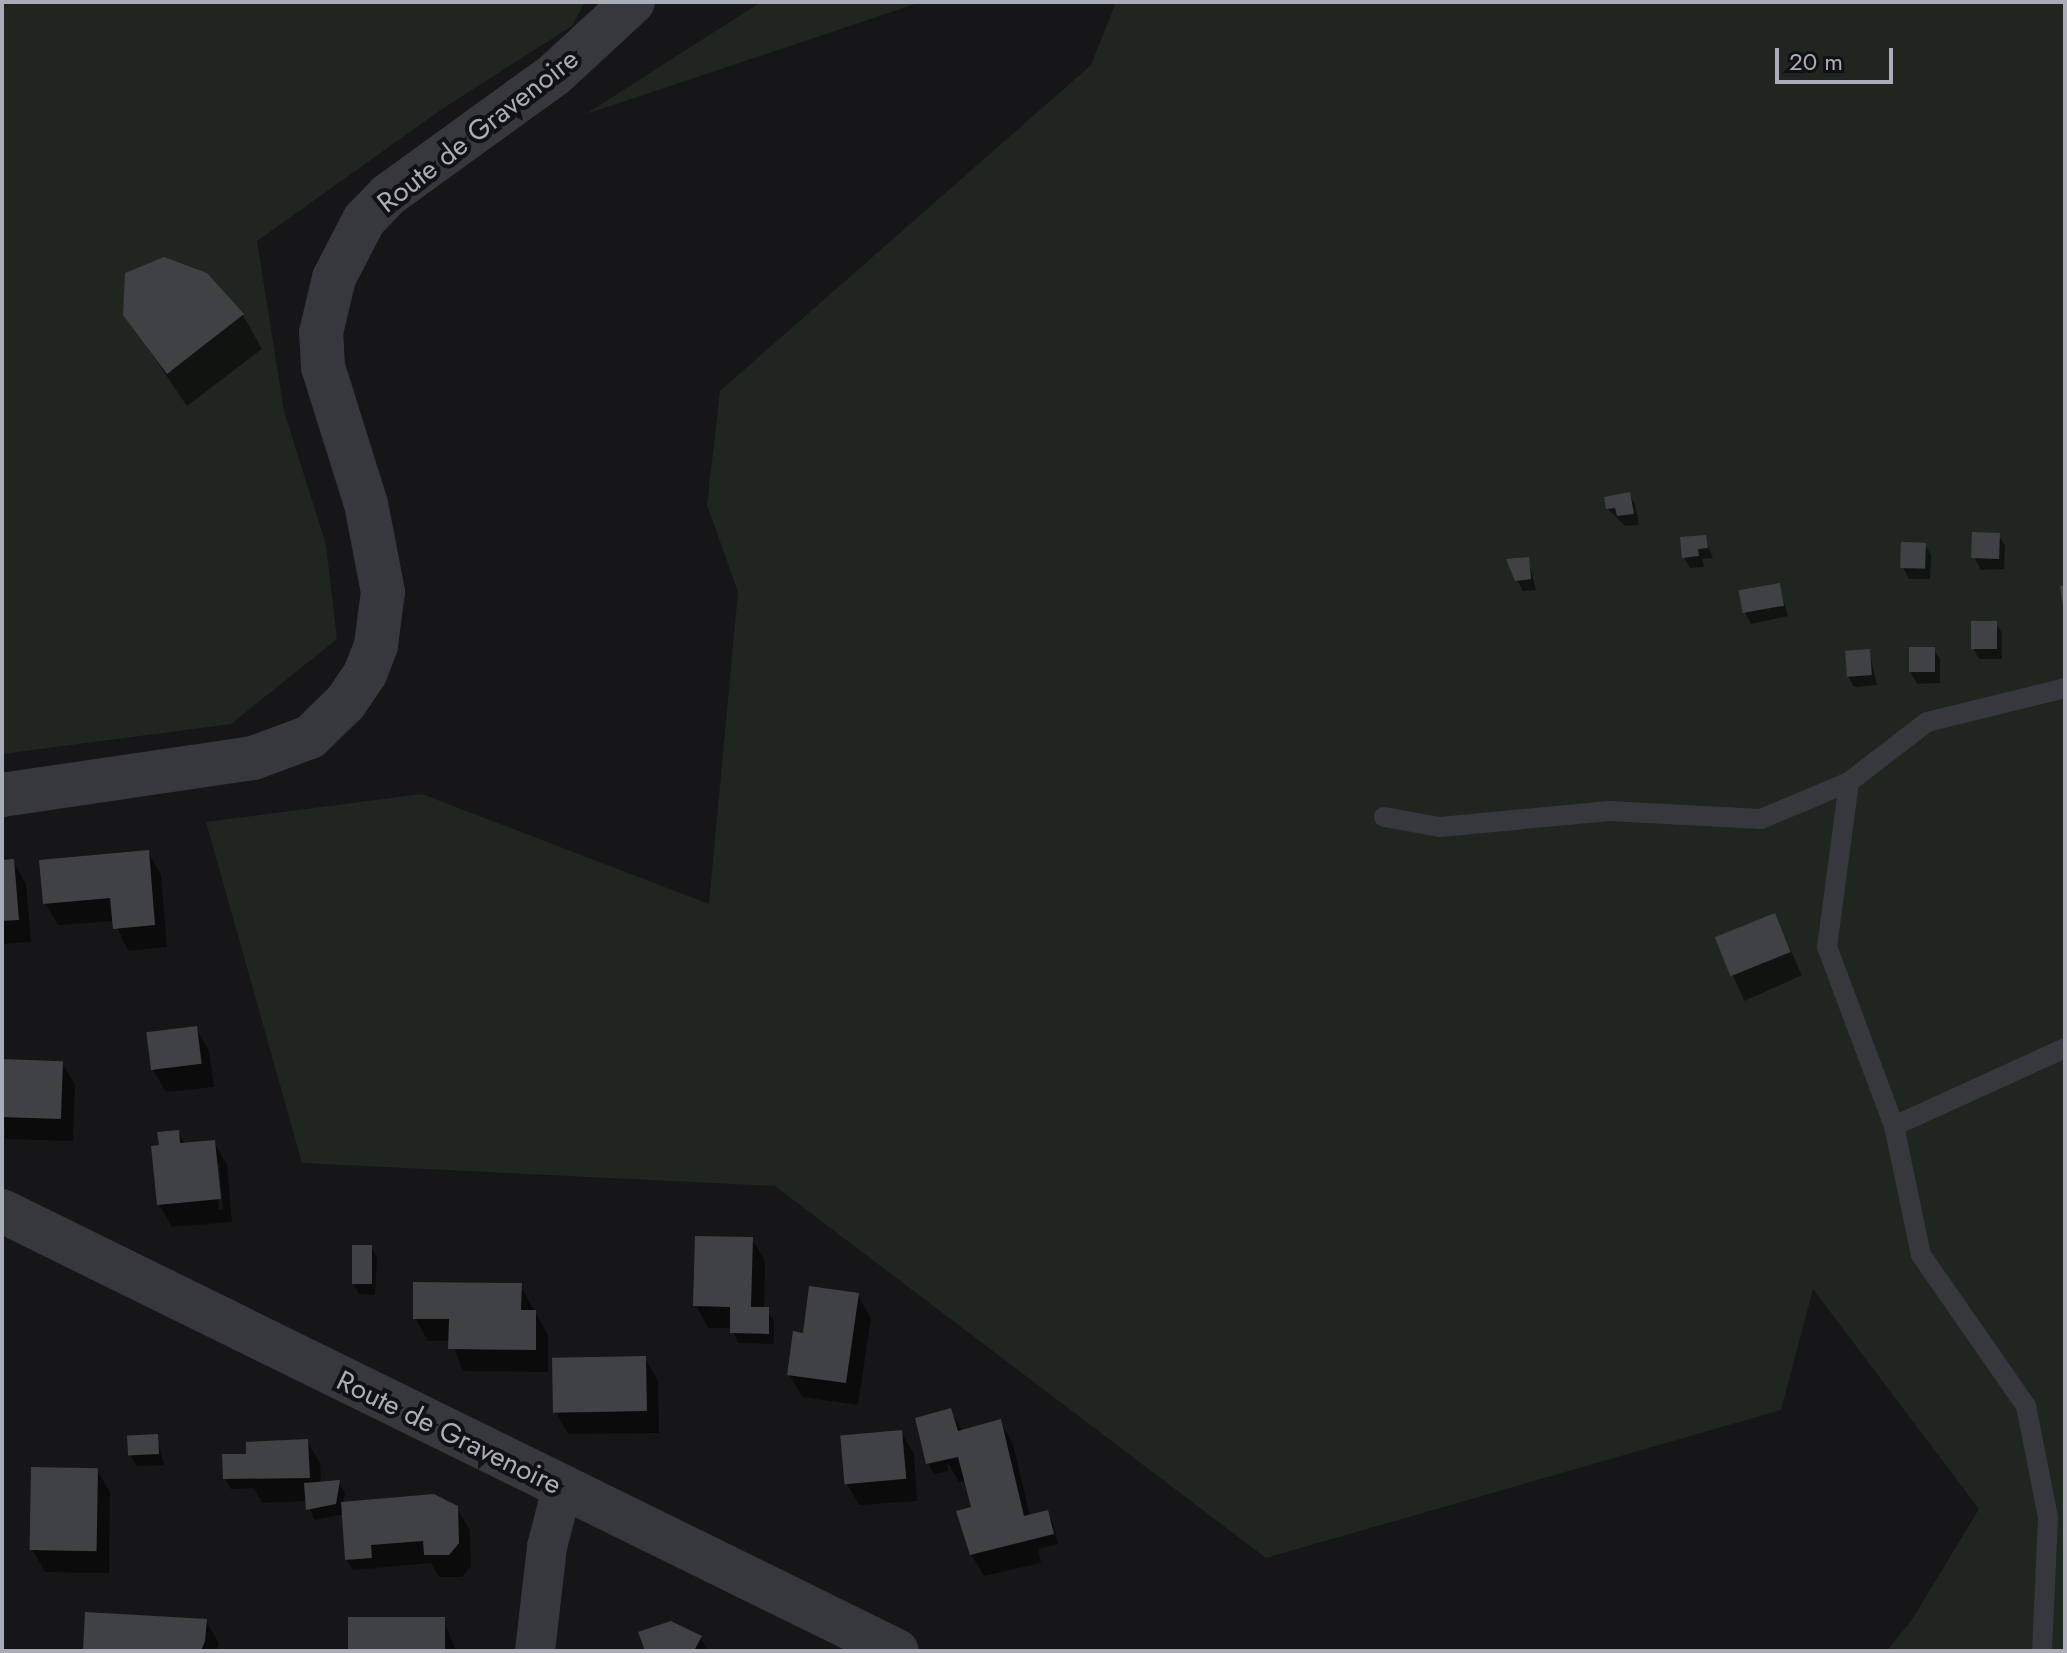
<!DOCTYPE html>
<html>
<head>
<meta charset="utf-8">
<style>
	body { margin:0 }
	#map { position:relative; width:2067px; height:1653px; overflow:hidden; background:#161618; font-family:Jost,sans-serif }
	div>[style] { position:absolute }
	[style*='--x'] { left:calc(var(--x)*1px); top:calc(var(--y)*1px); width:calc(var(--w)*1px); rotate:calc(var(--a)*1deg) }
	.green>* { inset:0; background:#1e261f }
	.shadow>* { inset:0; background:#0007; transform-origin:0 0 }
	.building>* { inset:0; background:#404145; transform-origin:0 0 }
	.service>* { height:20px; margin:-10px; padding:0 10px; transform-origin:10px; border-radius:10px; background:#37383d }
	.minor>* { height:40px; margin:-20px; padding:0 20px; transform-origin:20px; border-radius:20px; background:#37383d }
	.tertiary>* { height:44px; margin:-22px; padding:0 22px; transform-origin:22px; border-radius:22px; background:#37383d }
	span { translate:-50% -50%; white-space:nowrap; text-align:center; line-height:1.15; -webkit-text-stroke:8px #111113; paint-order:stroke }
	.street-label { font-size:28px; color:#a8adb8 }
	.frame { position:absolute; inset:0; border:4px solid #a8adb8; pointer-events:none }
	.scale { position:absolute; left:1775px; top:48px; width:118px; height:36px; box-sizing:border-box; border:4px solid #a8adb8; border-top:0; padding-left:10px; font-size:24px; line-height:28px; white-space:nowrap; color:#a8adb8; -webkit-text-stroke:6px #111113; paint-order:stroke }
</style>
</head>
<body>
<div id="map">
	<div class="green">
		<i style="clip-path:polygon(2px 2px,585px 2px,572px 26px,442px 109px,257px 241px,284px 411px,326px 545px,337px 639px,231px 724px,2px 754px)"></i>
		<i style="clip-path:polygon(761px 2px,921px 2px,586px 114px)"></i>
		<i style="clip-path:polygon(1116px 2px,2065px 2px,2065px 1651px,1887px 1651px,1913px 1618px,1979px 1509px,1813px 1289px,1781px 1410px,1266px 1558px,775px 1186px,302px 1163px,206px 822px,422px 794px,709px 904px,738px 592px,707px 505px,720px 391px,1091px 65px)"></i>
	</div>
	<div class="shadow">
		<i style="clip-path:polygon(206px 274px,243px 315px,262px 349px,187px 406px,125px 315px)"></i>
		<i style="clip-path:polygon(1629px 494px,1635px 504px,1639px 525px,1625px 526px,1608px 509px)"></i>
		<i style="clip-path:polygon(1999px 536px,2005px 546px,2004px 569px,1981px 570px,1975px 559px)"></i>
		<i style="clip-path:polygon(1705px 537px,1713px 558px,1702px 559px,1704px 567px,1690px 568px,1684px 557px)"></i>
		<i style="clip-path:polygon(1925px 545px,1931px 555px,1930px 579px,1909px 579px,1903px 568px)"></i>
		<i style="clip-path:polygon(1528px 559px,1536px 590px,1523px 591px,1517px 580px)"></i>
		<i style="clip-path:polygon(1779px 585px,1788px 616px,1751px 624px,1745px 613px)"></i>
		<i style="clip-path:polygon(1996px 623px,2002px 633px,2002px 659px,1979px 659px,1973px 648px)"></i>
		<i style="clip-path:polygon(1911px 649px,1933px 649px,1940px 659px,1940px 683px,1917px 684px,1911px 673px)"></i>
		<i style="clip-path:polygon(1869px 651px,1877px 685px,1854px 687px,1848px 676px)"></i>
		<i style="clip-path:polygon(148px 852px,161px 875px,167px 947px,128px 951px,114px 921px,58px 925px,45px 903px)"></i>
		<i style="clip-path:polygon(13px 861px,26px 884px,31px 942px,2px 944px,2px 862px)"></i>
		<i style="left:1775px;top:915px;width:66px;height:63px;rotate:66deg"></i>
		<i style="clip-path:polygon(196px 1028px,209px 1051px,214px 1087px,166px 1092px,153px 1070px)"></i>
		<i style="clip-path:polygon(2px 1061px,62px 1063px,75px 1085px,73px 1141px,5px 1139px)"></i>
		<i style="clip-path:polygon(evenodd,178px 1132px,185px 1145px,214px 1142px,227px 1165px,232px 1222px,172px 1227px,159px 1204px,161px 1147px,178px 1132px,215px 1163px,219px 1163px,223px 1209px,219px 1210px,215px 1163px)"></i>
		<i style="clip-path:polygon(752px 1239px,765px 1261px,764px 1309px,774px 1320px,774px 1344px,738px 1343px,732px 1328px,708px 1328px,696px 1305px)"></i>
		<i style="clip-path:polygon(371px 1247px,377px 1258px,375px 1295px,359px 1294px,353px 1283px)"></i>
		<i style="clip-path:polygon(520px 1285px,548px 1335px,548px 1372px,463px 1371px,451px 1341px,428px 1341px,415px 1318px)"></i>
		<i style="clip-path:polygon(858px 1295px,871px 1318px,858px 1405px,802px 1397px,789px 1374px,804px 1335px)"></i>
		<i style="clip-path:polygon(645px 1358px,658px 1381px,659px 1433px,568px 1434px,555px 1411px)"></i>
		<i style="clip-path:polygon(950px 1410px,963px 1432px,1000px 1421px,1013px 1444px,1030px 1516px,1047px 1512px,1053px 1523px,1058px 1544px,1038px 1549px,1041px 1563px,984px 1576px,971px 1554px,973px 1509px,966px 1480px,959px 1482px,948px 1463px,948px 1471px,934px 1474px,928px 1463px)"></i>
		<i style="clip-path:polygon(901px 1432px,914px 1454px,917px 1501px,859px 1505px,846px 1482px)"></i>
		<i style="clip-path:polygon(157px 1436px,164px 1465px,137px 1466px,130px 1455px)"></i>
		<i style="clip-path:polygon(307px 1441px,320px 1463px,321px 1484px,339px 1482px,345px 1493px,343px 1504px,446px 1499px,456px 1507px,470px 1530px,471px 1566px,462px 1577px,439px 1577px,431px 1563px,353px 1570px,347px 1560px,344px 1514px,314px 1520px,307px 1501px,262px 1503px,254px 1488px,231px 1489px,225px 1479px,245px 1456px)"></i>
		<i style="clip-path:polygon(97px 1470px,110px 1492px,109px 1573px,45px 1572px,32px 1549px)"></i>
		<i style="clip-path:polygon(443px 1619px,456px 1651px,350px 1651px)"></i>
		<i style="clip-path:polygon(206px 1621px,219px 1643px,217px 1651px,85px 1651px)"></i>
		<i style="clip-path:polygon(700px 1638px,708px 1651px,647px 1651px)"></i>
	</div>
	<div class="building">
		<i style="clip-path:polygon(164px 257px,207px 273px,244px 314px,167px 374px,123px 315px,125px 273px)"></i>
		<i style="clip-path:polygon(1630px 492px,1634px 514px,1617px 516px,1615px 508px,1606px 509px,1604px 497px)"></i>
		<i style="left:2000px;top:533px;width:26px;height:28px;rotate:92deg"></i>
		<i style="clip-path:polygon(1706px 535px,1708px 548px,1698px 549px,1699px 556px,1682px 558px,1680px 537px)"></i>
		<i style="left:1901px;top:542px;width:25px;height:26px;rotate:2deg"></i>
		<i style="clip-path:polygon(1529px 557px,1531px 579px,1515px 581px,1506px 559px)"></i>
		<i style="left:1780px;top:583px;width:23px;height:42px;rotate:80deg"></i>
		<i style="clip-path:polygon(2065px 585px,2065px 606px,2063px 606px,2060px 586px)"></i>
		<i style="left:1997px;top:621px;width:28px;height:26px;rotate:90deg"></i>
		<i style="left:1935px;top:647px;width:25px;height:26px;rotate:90deg"></i>
		<i style="left:1870px;top:649px;width:26px;height:25px;rotate:86deg"></i>
		<i style="clip-path:polygon(149px 850px,155px 925px,113px 929px,110px 898px,43px 904px,39px 860px)"></i>
		<i style="clip-path:polygon(14px 859px,19px 920px,2px 921px,2px 860px)"></i>
		<i style="left:1775px;top:913px;width:42px;height:65px;rotate:68deg"></i>
		<i style="left:197px;top:1026px;width:38px;height:51px;rotate:83deg"></i>
		<i style="left:2px;top:1059px;width:61px;height:58px;rotate:2deg"></i>
		<i style="clip-path:polygon(179px 1130px,180px 1143px,215px 1140px,221px 1199px,157px 1205px,151px 1146px,159px 1145px,157px 1132px)"></i>
		<i style="clip-path:polygon(695px 1236px,753px 1237px,751px 1307px,769px 1307px,769px 1334px,730px 1333px,730px 1307px,693px 1306px)"></i>
		<i style="left:352px;top:1245px;width:20px;height:39px"></i>
		<i style="clip-path:polygon(413px 1282px,522px 1283px,521px 1310px,536px 1310px,536px 1350px,448px 1349px,449px 1319px,413px 1319px)"></i>
		<i style="clip-path:polygon(809px 1286px,859px 1293px,846px 1383px,787px 1375px,793px 1331px,803px 1333px)"></i>
		<i style="left:646px;top:1356px;width:55px;height:94px;rotate:89deg"></i>
		<i style="clip-path:polygon(951px 1408px,958px 1431px,1001px 1419px,1024px 1516px,1048px 1510px,1054px 1534px,970px 1555px,956px 1511px,971px 1507px,958px 1457px,926px 1464px,915px 1418px)"></i>
		<i style="left:902px;top:1430px;width:49px;height:62px;rotate:85deg"></i>
		<i style="left:158px;top:1434px;width:20px;height:31px;rotate:87deg"></i>
		<i style="clip-path:polygon(308px 1439px,310px 1478px,223px 1479px,222px 1454px,246px 1454px,246px 1442px)"></i>
		<i style="left:31px;top:1467px;width:67px;height:83px;rotate:1deg"></i>
		<i style="clip-path:polygon(340px 1480px,336px 1504px,306px 1510px,304px 1483px)"></i>
		<i style="clip-path:polygon(434px 1494px,458px 1506px,459px 1543px,449px 1555px,424px 1555px,423px 1541px,371px 1545px,372px 1558px,345px 1560px,341px 1502px)"></i>
		<i style="clip-path:polygon(85px 1612px,207px 1619px,205px 1641px,201px 1651px,83px 1651px)"></i>
		<i style="left:348px;top:1617px;width:97px;height:34px"></i>
		<i style="clip-path:polygon(671px 1621px,702px 1636px,694px 1651px,645px 1651px,638px 1632px)"></i>
	</div>
	<div class="service">
		<i style="--x:1384;--y:817;--w:57;--a:10.1"></i>
		<i style="--x:1440;--y:827;--w:170;--a:-5.4"></i>
		<i style="--x:1609;--y:811;--w:152;--a:3"></i>
		<i style="--x:1761;--y:819;--w:95;--a:-22.8"></i>
		<i style="--x:1894;--y:1126;--w:191;--a:-110.5"></i>
		<i style="--x:1827;--y:947;--w:166;--a:-82.4"></i>
		<i style="--x:1849;--y:782;--w:98;--a:-37.6"></i>
		<i style="--x:1927;--y:722;--w:142;--a:-13.8"></i>
		<i style="--x:2042;--y:1651;--w:134;--a:-87.4"></i>
		<i style="--x:2048;--y:1517;--w:113;--a:-101.2"></i>
		<i style="--x:2026;--y:1406;--w:184;--a:-124.8"></i>
		<i style="--x:1921;--y:1255;--w:132;--a:-101.8"></i>
		<i style="--x:1894;--y:1126;--w:188;--a:-24.5"></i>
	</div>
	<div class="minor">
		<i style="--x:535;--y:1651;--w:105;--a:-83.4"></i>
		<i style="--x:547;--y:1547;--w:60;--a:-75.5"></i>
	</div>
	<div class="tertiary">
		<i style="--x:2;--y:795;--w:254;--a:-8.4"></i>
		<i style="--x:253;--y:758;--w:61;--a:-20.2"></i>
		<i style="--x:310;--y:737;--w:50;--a:-44.2"></i>
		<i style="--x:346;--y:702;--w:34;--a:-56"></i>
		<i style="--x:365;--y:674;--w:31;--a:-69"></i>
		<i style="--x:376;--y:645;--w:53;--a:-82.5"></i>
		<i style="--x:383;--y:592;--w:90;--a:-100.9"></i>
		<i style="--x:366;--y:504;--w:144;--a:-107.4"></i>
		<i style="--x:323;--y:367;--w:34;--a:-93"></i>
		<i style="--x:321;--y:333;--w:57;--a:-76.7"></i>
		<i style="--x:334;--y:278;--w:65;--a:-62.7"></i>
		<i style="--x:364;--y:220;--w:35;--a:-46"></i>
		<i style="--x:388;--y:195;--w:206;--a:-35.9"></i>
		<i style="--x:555;--y:74;--w:106;--a:-42.7"></i>
		<i style="--x:2;--y:1211;--w:997;--a:26.18"></i>
	</div>
	<div class="street-label">
		<span style="left:478px;top:131px;rotate:-38deg">Route de Gravenoire</span>
		<span style="left:449px;top:1433px;rotate:26deg">Route de Gravenoire</span>
	</div>
	<div class="frame"></div>
	<div class="scale">20 m</div>
</div>
</body>
</html>
